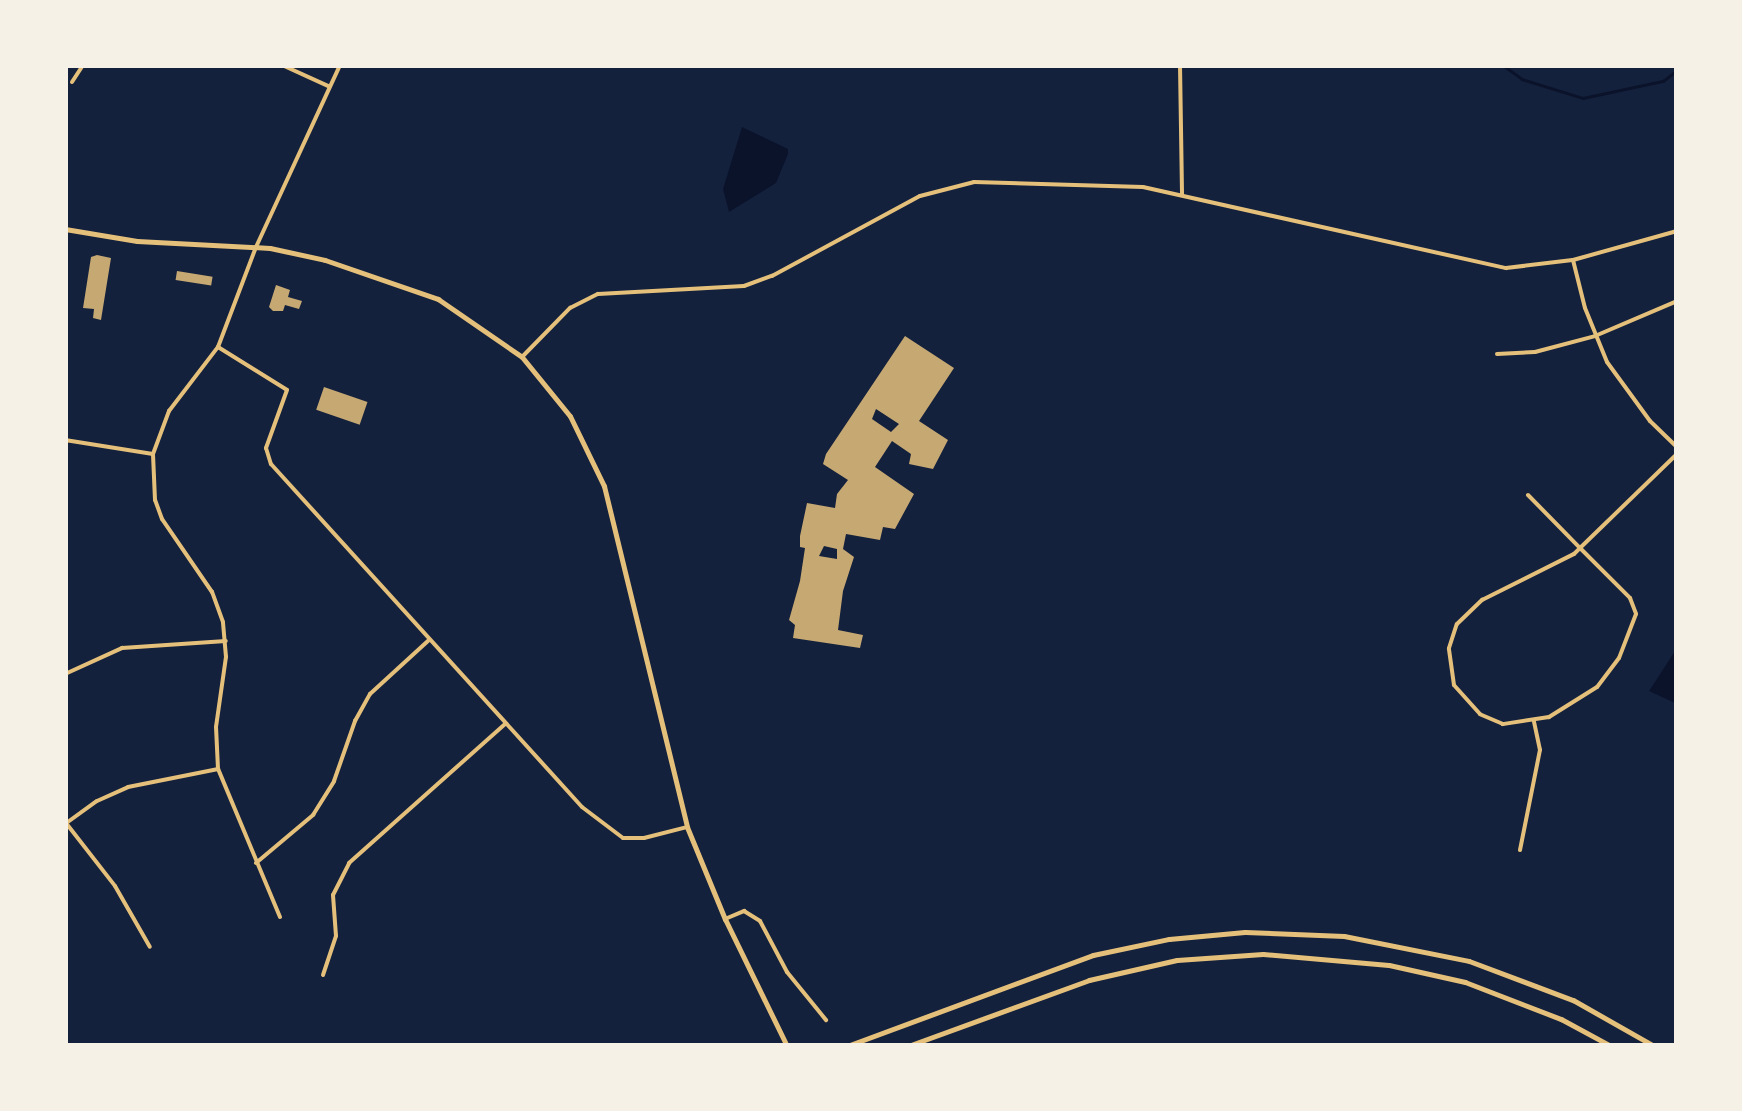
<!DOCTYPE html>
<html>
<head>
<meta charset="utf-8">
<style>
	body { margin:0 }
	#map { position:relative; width:1742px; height:1111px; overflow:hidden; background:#14213d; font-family:"PT Sans",sans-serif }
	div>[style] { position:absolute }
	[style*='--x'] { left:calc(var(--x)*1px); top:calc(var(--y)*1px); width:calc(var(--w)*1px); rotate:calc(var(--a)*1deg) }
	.water>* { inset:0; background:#0b132b }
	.stream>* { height:2.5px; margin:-1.25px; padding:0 1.25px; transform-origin:1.25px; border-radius:1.25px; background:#0b132b }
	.building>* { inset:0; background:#c6a872; transform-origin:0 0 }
	.minor>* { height:4px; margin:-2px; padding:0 2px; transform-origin:2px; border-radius:2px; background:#e5c07b }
	.tertiary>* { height:4px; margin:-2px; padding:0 2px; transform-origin:2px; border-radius:2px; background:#e5c07b }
	.secondary>* { height:5px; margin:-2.5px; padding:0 2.5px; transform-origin:2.5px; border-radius:2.5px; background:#e5c07b }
	.primary>* { height:5px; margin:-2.5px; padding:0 2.5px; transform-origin:2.5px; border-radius:2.5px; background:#e5c07b }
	span { translate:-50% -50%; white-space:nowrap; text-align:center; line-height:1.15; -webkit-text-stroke:10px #f6f1e7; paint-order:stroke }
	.frame { position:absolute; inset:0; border:68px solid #f6f1e7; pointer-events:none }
</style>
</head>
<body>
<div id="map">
	<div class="water">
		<i style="clip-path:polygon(742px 127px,788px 149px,788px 154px,776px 183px,729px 212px,723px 189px)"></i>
		<i style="clip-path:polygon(1677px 648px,1677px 704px,1649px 691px)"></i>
	</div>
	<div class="stream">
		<i style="--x:1503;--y:65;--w:24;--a:36"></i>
		<i style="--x:1522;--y:79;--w:64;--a:17.3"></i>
		<i style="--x:1583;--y:98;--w:82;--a:-12"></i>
		<i style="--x:1663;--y:81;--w:18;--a:-38"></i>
	</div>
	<div class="building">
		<i style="clip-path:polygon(97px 255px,111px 258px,101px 320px,93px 318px,94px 309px,83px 308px,91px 257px)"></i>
		<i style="left:177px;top:271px;width:36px;height:9px;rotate:9deg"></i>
		<i style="clip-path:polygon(276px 285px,290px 290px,288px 297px,302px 301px,299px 309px,285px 305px,283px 311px,273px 311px,269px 307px)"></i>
		<i style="clip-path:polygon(evenodd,905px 336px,954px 368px,919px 421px,948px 440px,933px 469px,909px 464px,911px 454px,892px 441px,875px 467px,914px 494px,895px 529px,883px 527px,880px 540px,846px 534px,843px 549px,854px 557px,843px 591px,838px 630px,863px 635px,860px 648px,793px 638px,795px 625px,789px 620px,800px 581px,805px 548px,800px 547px,800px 536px,807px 503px,835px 508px,837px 494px,848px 480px,823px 464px,826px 454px,905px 336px,876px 409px,899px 424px,891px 432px,872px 419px,876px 409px,905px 336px,824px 546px,837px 549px,837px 559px,819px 556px,824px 546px)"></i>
		<i style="left:324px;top:387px;width:46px;height:24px;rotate:19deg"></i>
	</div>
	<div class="minor">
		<i style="--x:282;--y:65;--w:51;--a:24.5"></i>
		<i style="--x:1180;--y:65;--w:129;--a:89.1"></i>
		<i style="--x:72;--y:82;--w:20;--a:-57"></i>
		<i style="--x:1573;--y:260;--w:49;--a:76"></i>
		<i style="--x:1585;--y:308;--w:58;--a:67.8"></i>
		<i style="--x:1607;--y:362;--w:73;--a:53.9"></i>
		<i style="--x:1650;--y:421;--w:37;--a:44"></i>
		<i style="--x:218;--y:347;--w:81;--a:31.9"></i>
		<i style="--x:287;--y:390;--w:62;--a:109.9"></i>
		<i style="--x:266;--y:448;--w:17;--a:73"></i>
		<i style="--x:271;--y:464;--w:463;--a:47.8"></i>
		<i style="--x:582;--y:807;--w:51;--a:37.1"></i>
		<i style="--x:623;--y:838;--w:21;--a:0"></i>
		<i style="--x:644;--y:838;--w:44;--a:-14.3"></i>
		<i style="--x:1497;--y:354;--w:38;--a:-3"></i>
		<i style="--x:1535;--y:352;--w:62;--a:-14.9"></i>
		<i style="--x:1595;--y:336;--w:89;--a:-23.1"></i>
		<i style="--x:65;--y:440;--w:89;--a:9"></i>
		<i style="--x:1528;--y:495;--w:74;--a:45.5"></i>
		<i style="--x:1580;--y:548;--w:71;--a:45"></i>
		<i style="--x:1630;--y:598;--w:17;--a:69"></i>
		<i style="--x:1636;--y:614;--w:47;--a:111.1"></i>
		<i style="--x:1619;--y:658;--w:36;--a:127"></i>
		<i style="--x:1597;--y:687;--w:57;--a:148"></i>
		<i style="--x:1549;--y:717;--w:47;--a:171.3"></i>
		<i style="--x:1503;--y:724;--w:25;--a:-157"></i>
		<i style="--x:1480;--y:714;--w:39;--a:-132"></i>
		<i style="--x:1454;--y:685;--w:37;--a:-98"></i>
		<i style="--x:1449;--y:648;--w:25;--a:-72"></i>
		<i style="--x:1457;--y:624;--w:35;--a:-44"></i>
		<i style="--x:1482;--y:600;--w:103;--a:-26.6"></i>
		<i style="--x:1574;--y:554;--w:8;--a:-45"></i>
		<i style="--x:1580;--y:548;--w:135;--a:-44.1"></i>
		<i style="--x:65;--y:674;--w:63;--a:-24.5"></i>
		<i style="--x:122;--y:648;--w:104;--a:-3.9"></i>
		<i style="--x:66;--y:823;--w:80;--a:52.1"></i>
		<i style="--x:115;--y:886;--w:70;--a:60.2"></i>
		<i style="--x:65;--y:824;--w:39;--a:-36"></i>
		<i style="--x:97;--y:801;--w:34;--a:-24"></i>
		<i style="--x:128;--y:787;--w:92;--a:-11.3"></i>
		<i style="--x:1520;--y:850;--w:102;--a:-78.7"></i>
		<i style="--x:1540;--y:750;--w:30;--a:-102"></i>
		<i style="--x:256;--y:863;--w:75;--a:-40.1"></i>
		<i style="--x:313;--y:815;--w:40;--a:-58"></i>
		<i style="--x:334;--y:781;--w:64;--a:-70.7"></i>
		<i style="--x:355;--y:721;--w:31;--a:-61"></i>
		<i style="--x:370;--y:694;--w:80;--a:-42.5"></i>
		<i style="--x:280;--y:917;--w:160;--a:-112.7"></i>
		<i style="--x:218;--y:769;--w:42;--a:-92.7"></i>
		<i style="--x:216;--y:727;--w:71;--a:-81.9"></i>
		<i style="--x:226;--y:657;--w:35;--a:-95"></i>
		<i style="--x:223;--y:622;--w:32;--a:-110"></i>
		<i style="--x:212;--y:592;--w:88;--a:-124.4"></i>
		<i style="--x:162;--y:519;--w:20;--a:-110"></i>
		<i style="--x:155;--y:500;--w:46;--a:-92.5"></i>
		<i style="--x:153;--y:454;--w:46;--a:-69.6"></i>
		<i style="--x:169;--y:411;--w:81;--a:-52.6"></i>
		<i style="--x:218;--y:347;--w:107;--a:-69.2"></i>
		<i style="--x:256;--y:247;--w:200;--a:-65.2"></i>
		<i style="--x:725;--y:919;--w:21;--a:-23"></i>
		<i style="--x:744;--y:911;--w:19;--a:32"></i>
		<i style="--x:760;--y:921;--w:58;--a:62.1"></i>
		<i style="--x:787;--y:972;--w:62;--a:50.9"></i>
		<i style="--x:323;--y:975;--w:41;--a:-71.6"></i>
		<i style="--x:336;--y:936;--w:41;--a:-94.2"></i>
		<i style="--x:333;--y:895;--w:36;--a:-63"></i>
		<i style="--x:349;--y:863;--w:209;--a:-41.7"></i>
	</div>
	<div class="tertiary">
		<i style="--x:522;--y:357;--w:69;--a:-45.6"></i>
		<i style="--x:570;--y:308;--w:31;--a:-27"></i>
		<i style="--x:598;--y:294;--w:146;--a:-3.1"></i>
		<i style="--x:744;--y:286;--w:30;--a:-20"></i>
		<i style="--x:772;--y:276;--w:168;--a:-28.4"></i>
		<i style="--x:920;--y:196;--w:56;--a:-14.5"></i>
		<i style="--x:974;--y:182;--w:169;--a:1.7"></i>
		<i style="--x:1143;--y:187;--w:372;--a:12.6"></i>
		<i style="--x:1506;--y:268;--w:67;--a:-6.8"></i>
		<i style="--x:1573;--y:260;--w:108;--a:-15.6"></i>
	</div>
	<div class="secondary">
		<i style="--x:65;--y:229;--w:73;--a:9.5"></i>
		<i style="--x:137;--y:241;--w:133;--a:3"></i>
		<i style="--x:270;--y:248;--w:56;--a:12.3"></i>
		<i style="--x:325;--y:260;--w:120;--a:19"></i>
		<i style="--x:438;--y:299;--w:102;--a:34.6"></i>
		<i style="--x:522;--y:357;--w:76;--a:50.9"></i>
		<i style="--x:570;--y:416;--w:78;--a:64.1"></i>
		<i style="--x:604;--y:486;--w:351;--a:76.3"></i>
		<i style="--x:687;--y:827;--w:100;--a:67.6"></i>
		<i style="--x:725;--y:919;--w:141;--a:64"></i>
	</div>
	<div class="primary">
		<i style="--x:847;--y:1046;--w:262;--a:-20.3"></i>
		<i style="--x:1093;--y:955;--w:78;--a:-11.9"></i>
		<i style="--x:1169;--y:939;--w:76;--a:-5.3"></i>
		<i style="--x:1245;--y:932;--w:99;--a:2.3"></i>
		<i style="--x:1344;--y:936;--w:127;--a:11.3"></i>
		<i style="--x:1469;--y:961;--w:111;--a:20.6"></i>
		<i style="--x:1573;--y:1000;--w:93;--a:29.6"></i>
		<i style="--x:908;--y:1046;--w:193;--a:-20"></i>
		<i style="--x:1089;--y:980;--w:90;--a:-12.8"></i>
		<i style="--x:1177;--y:960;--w:86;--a:-4"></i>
		<i style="--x:1263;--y:954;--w:126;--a:5"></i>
		<i style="--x:1389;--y:965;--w:78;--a:12.6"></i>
		<i style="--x:1465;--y:982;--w:103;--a:21.1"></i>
		<i style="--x:1561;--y:1019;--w:57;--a:28.4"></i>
	</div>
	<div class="frame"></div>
</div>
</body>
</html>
